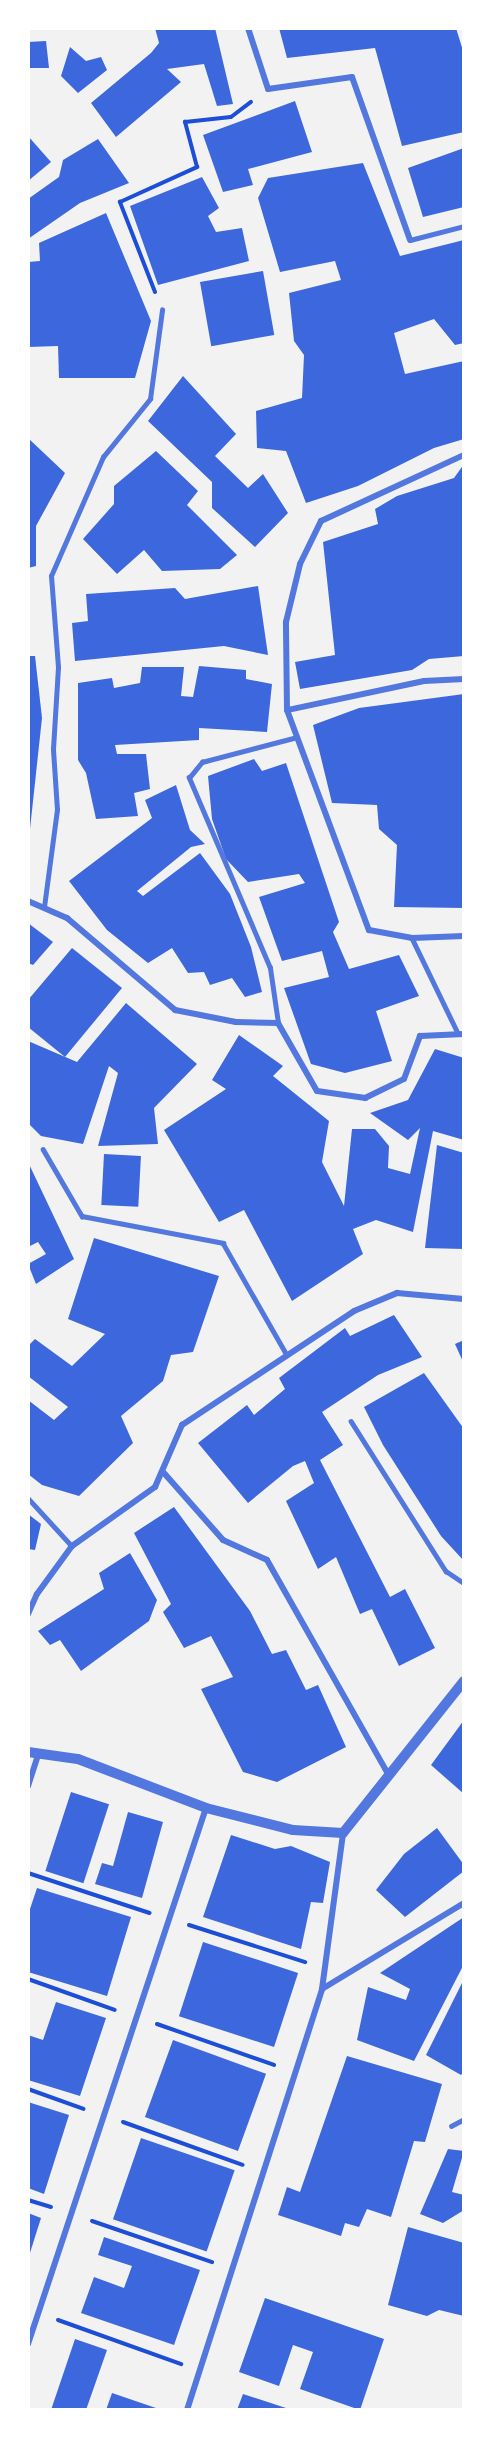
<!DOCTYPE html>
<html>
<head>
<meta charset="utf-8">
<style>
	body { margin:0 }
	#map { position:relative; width:492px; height:2438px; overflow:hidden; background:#f2f2f2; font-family:"Varela Round",sans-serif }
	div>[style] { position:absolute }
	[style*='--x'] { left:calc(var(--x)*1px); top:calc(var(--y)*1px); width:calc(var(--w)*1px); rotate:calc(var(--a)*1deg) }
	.building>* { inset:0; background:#3d67dc; transform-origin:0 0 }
	.path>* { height:4px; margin:-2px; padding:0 2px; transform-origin:2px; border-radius:2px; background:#1d4ed8 }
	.service>* { height:4.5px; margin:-2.25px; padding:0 2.25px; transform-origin:2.25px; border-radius:2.25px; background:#5277de }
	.minor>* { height:6px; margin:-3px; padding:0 3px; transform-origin:3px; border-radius:3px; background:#5277de }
	.tertiary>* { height:10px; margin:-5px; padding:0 5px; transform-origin:5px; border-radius:5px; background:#5277de }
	span { translate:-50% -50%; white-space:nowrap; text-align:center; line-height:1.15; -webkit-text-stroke:4.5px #fff; paint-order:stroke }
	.frame { position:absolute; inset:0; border:30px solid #fff; pointer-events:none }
</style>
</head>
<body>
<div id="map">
	<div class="building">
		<i style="clip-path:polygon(155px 28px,215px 28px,233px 104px,217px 106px,204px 64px,167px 69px,181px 82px,116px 137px,91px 103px,151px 53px,159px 43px)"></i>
		<i style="clip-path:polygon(279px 28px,456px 28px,464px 54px,464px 132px,402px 146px,375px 48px,287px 58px)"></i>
		<i style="clip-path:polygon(46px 41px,49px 68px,28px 68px,28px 42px)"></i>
		<i style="clip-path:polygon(70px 47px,86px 61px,101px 57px,107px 70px,78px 93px,61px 76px)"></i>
		<i style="clip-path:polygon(295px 101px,312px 152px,248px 169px,253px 185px,223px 192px,203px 135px)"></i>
		<i style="clip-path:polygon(28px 136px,51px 162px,28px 181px)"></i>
		<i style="clip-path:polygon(98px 139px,129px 183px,80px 203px,28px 239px,28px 199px,59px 177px,63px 160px)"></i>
		<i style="clip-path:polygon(464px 148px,464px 207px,423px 217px,408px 168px)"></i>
		<i style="clip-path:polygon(363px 163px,400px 256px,464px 240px,464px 343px,455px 345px,434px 319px,394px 333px,405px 374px,464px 361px,464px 439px,434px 448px,358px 486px,306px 503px,286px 451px,257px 448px,256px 411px,302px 398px,304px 355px,294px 341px,289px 293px,341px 280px,335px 261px,280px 272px,258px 198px,268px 178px)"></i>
		<i style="clip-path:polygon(202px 177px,219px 208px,208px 216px,216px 232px,242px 228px,249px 261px,158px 285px,130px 206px)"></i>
		<i style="clip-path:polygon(106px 213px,151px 321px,135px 378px,59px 378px,58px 346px,28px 347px,28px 262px,40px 261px,39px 243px)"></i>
		<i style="left:263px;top:271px;width:65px;height:64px;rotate:80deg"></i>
		<i style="clip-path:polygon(183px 376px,236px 434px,215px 456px,248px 488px,263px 474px,288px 513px,255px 547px,212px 508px,212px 482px,148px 421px)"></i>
		<i style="clip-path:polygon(28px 438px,65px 473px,36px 526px,36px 566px,28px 568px)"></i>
		<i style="clip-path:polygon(156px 451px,198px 491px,187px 505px,237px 555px,220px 569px,162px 571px,144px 550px,117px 574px,83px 539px,114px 504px,114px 486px)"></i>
		<i style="clip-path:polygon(464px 464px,464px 656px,429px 659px,412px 670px,300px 689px,295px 662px,335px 655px,323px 542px,378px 524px,375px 509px,397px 496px,454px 478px)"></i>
		<i style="clip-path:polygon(258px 586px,268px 655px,224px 646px,75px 661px,72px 623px,88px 621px,86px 594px,175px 588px,185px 599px)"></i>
		<i style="clip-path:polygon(28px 656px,35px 656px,42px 718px,30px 829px)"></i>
		<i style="clip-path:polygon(199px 666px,246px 670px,246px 679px,272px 684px,267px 732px,199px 728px,199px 740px,115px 745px,117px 754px,146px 754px,150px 789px,134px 793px,138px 816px,96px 819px,86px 773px,78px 760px,78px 683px,112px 678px,114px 688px,140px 683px,142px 667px,184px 667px,181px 696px,193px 697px)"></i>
		<i style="clip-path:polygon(464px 694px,464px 908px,394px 907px,397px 845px,379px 829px,377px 805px,332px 803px,313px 725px,359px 708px)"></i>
		<i style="clip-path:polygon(254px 759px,262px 771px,286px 763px,339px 922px,333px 932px,349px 969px,399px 955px,419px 996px,376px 1011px,392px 1061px,345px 1073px,311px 1064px,284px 988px,329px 977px,322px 951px,282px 961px,259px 897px,305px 883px,299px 874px,248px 882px,226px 859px,212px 819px,208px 776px)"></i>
		<i style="clip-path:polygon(176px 785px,190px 830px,205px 844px,191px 847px,137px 891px,143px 896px,200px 853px,230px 894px,251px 947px,262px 992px,245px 997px,232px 978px,210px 985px,204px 972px,188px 973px,172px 948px,148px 963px,107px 930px,69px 881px,152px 818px,145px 800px)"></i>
		<i style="clip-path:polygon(28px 923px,53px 942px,33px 965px,28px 963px)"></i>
		<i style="clip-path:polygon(72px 948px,122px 988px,65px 1057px,28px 1027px,28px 1000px)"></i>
		<i style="clip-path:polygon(126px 1003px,197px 1064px,154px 1108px,158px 1144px,98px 1146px,118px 1073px,109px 1066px,83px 1144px,41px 1136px,28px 1123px,28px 1041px,77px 1062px)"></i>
		<i style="clip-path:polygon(239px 1035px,283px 1066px,273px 1076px,329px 1121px,322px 1162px,344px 1206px,352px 1129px,375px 1129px,389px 1146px,388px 1168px,410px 1174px,420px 1128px,408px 1140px,370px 1113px,408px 1100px,435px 1049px,464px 1058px,464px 1140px,433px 1131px,413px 1232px,376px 1220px,353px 1229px,363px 1254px,292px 1301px,244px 1210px,219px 1222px,164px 1130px,226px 1089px,212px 1080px)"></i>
		<i style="clip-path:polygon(437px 1145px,464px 1153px,464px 1249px,425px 1248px)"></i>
		<i style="left:104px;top:1154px;width:37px;height:51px;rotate:3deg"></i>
		<i style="clip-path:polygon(28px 1162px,74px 1259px,36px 1284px,28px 1264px,46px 1254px,38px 1242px,28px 1247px)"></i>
		<i style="clip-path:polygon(94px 1238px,219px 1276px,193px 1352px,171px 1355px,163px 1381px,121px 1416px,133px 1443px,79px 1496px,42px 1485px,28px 1474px,28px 1400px,54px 1420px,68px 1407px,28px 1376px,28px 1346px,35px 1339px,72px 1366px,105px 1334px,68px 1319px)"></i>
		<i style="clip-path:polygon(394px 1315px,422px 1357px,378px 1375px,322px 1412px,343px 1445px,320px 1460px,390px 1597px,405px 1589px,435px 1648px,399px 1666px,372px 1609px,360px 1614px,336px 1557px,318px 1569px,286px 1501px,314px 1483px,305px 1461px,293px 1466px,248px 1503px,198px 1443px,247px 1405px,254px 1415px,285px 1389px,279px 1378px,345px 1328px,350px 1336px)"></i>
		<i style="clip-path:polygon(464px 1340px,464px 1364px,455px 1344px)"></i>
		<i style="clip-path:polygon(424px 1373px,464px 1429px,464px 1561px,441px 1536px,383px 1445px,364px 1407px)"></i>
		<i style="clip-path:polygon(174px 1507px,250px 1611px,272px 1654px,286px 1650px,306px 1690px,318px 1685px,346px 1747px,277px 1782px,243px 1772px,201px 1689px,233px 1677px,211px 1636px,184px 1648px,163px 1612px,171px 1604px,134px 1533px)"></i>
		<i style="clip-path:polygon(28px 1514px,41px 1524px,35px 1550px,28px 1549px)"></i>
		<i style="clip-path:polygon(130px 1553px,157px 1600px,149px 1621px,81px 1671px,60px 1640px,50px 1645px,38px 1631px,104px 1589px,99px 1573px)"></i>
		<i style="clip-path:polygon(464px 1720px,464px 1794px,431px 1765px)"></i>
		<i style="left:71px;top:1792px;width:40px;height:83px;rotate:18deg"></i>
		<i style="clip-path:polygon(128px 1812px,163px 1822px,142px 1898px,95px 1884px,102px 1863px,113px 1866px)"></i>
		<i style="clip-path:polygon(437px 1828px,464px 1865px,464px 1871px,405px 1917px,376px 1890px,404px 1854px)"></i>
		<i style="clip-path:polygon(231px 1835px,275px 1849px,291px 1846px,330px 1862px,323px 1903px,311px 1902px,301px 1949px,203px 1917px)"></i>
		<i style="clip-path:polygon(37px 1888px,131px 1917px,107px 1996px,28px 1972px,28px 1915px)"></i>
		<i style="clip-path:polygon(464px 1917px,464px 1964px,414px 2061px,357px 2040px,368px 1987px,406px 2000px,410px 1989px,380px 1973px)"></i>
		<i style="left:203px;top:1942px;width:100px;height:78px;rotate:18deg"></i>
		<i style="clip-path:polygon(464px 1979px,464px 2071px,461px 2075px,426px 2055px)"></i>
		<i style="clip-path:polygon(56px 2002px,106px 2018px,80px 2096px,28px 2080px,28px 2035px,43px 2040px)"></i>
		<i style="left:173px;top:2040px;width:99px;height:82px;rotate:20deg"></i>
		<i style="clip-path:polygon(347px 2056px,442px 2084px,425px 2142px,414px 2141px,391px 2217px,367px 2209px,359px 2227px,345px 2223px,341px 2236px,278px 2215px,287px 2187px,300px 2192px)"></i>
		<i style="clip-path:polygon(28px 2102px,69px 2115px,44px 2194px,28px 2188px)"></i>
		<i style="left:141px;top:2138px;width:99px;height:86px;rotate:19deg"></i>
		<i style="clip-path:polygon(448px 2149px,464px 2151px,452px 2192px,464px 2195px,464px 2210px,443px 2223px,420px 2214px)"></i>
		<i style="clip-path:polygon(28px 2213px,41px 2218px,29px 2256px,28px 2256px)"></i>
		<i style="clip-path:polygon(408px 2227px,464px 2243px,464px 2316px,439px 2310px,427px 2316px,388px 2305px)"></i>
		<i style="clip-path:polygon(104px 2237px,200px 2270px,174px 2345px,81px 2313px,94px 2277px,124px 2288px,132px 2266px,98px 2255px)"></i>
		<i style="clip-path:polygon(265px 2298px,384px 2339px,360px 2410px,300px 2389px,313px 2352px,293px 2345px,279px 2386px,239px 2372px)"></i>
		<i style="clip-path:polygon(75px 2339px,107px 2350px,86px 2410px,51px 2410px)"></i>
		<i style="clip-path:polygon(112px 2393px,156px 2408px,156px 2410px,106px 2410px)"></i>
		<i style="clip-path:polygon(243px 2394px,289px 2409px,289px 2410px,237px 2410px)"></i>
	</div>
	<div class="path">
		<i style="--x:155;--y:292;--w:97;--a:-111.3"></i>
		<i style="--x:120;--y:202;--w:85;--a:-24.4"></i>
		<i style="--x:197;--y:167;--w:47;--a:-104.9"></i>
		<i style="--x:185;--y:122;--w:46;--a:-6.2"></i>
		<i style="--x:231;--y:117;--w:25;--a:-37"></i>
		<i style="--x:28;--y:1873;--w:128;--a:18.2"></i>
		<i style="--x:189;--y:1925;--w:122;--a:17.7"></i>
		<i style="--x:28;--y:1979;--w:92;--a:19.6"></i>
		<i style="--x:157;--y:2024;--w:124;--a:19.3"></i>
		<i style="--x:28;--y:2089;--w:59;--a:19.7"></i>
		<i style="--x:123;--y:2122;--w:127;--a:19.7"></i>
		<i style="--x:28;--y:2200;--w:24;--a:17"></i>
		<i style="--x:92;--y:2221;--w:127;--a:18.9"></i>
		<i style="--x:58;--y:2320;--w:131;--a:19.7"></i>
	</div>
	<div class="service">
		<i style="--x:410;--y:240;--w:56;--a:-14.5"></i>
		<i style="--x:44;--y:907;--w:98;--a:-82.4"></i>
		<i style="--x:57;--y:810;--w:61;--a:-93.8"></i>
		<i style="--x:53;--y:749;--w:82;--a:-86.5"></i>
		<i style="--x:58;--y:667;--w:91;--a:-94.4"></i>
		<i style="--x:51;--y:576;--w:130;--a:-66.4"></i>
		<i style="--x:103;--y:457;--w:75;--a:-51"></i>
		<i style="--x:150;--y:399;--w:90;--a:-82.3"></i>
		<i style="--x:412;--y:938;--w:106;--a:64.2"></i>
		<i style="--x:278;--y:1023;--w:56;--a:-98.3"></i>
		<i style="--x:270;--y:968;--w:207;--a:-113.1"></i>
		<i style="--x:189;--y:778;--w:21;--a:-51"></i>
		<i style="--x:202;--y:762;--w:98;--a:-14.7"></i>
		<i style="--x:43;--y:1149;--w:78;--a:59.8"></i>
		<i style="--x:82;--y:1216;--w:144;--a:10.8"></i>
		<i style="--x:223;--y:1243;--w:129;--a:60.3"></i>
		<i style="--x:351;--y:1421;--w:178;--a:57.7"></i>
		<i style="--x:446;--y:1571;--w:22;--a:34"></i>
		<i style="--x:28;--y:1498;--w:65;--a:47.5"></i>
		<i style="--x:451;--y:2126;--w:15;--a:-28"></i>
	</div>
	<div class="minor">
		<i style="--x:248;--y:28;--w:64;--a:71.8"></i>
		<i style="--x:268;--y:89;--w:85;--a:-8.1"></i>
		<i style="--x:352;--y:77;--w:173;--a:70.4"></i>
		<i style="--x:464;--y:679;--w:40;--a:177.1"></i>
		<i style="--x:424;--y:681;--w:140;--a:168"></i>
		<i style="--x:287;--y:710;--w:235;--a:69.6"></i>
		<i style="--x:369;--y:930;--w:44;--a:10.5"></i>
		<i style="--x:412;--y:938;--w:52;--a:-2.2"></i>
		<i style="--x:287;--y:710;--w:88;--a:-90.7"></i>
		<i style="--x:286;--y:622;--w:60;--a:-76.4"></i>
		<i style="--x:300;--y:564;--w:48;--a:-64"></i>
		<i style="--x:321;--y:521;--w:157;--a:-24.8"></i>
		<i style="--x:28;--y:901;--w:43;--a:23.6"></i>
		<i style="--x:67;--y:918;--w:142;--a:40.4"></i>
		<i style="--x:175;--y:1010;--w:62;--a:11.1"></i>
		<i style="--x:236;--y:1022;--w:42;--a:1.4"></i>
		<i style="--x:278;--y:1023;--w:78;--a:60.2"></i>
		<i style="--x:317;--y:1091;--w:49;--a:8.3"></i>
		<i style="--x:365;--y:1098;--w:43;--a:-26"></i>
		<i style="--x:404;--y:1079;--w:46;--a:-69.6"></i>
		<i style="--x:420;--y:1036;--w:44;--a:-2.6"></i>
		<i style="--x:164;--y:1473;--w:89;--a:48.6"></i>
		<i style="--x:223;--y:1540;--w:48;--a:24.4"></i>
		<i style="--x:267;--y:1560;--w:246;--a:60.5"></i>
		<i style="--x:28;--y:1614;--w:22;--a:-66"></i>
		<i style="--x:37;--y:1594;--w:59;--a:-53.9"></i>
		<i style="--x:72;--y:1546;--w:102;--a:-35.4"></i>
		<i style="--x:155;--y:1487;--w:68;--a:-66.5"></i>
		<i style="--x:182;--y:1425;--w:206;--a:-33.5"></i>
		<i style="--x:354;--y:1311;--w:47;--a:-22.7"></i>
		<i style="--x:397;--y:1293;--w:67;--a:5.1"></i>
		<i style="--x:28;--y:1786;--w:33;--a:-72"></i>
		<i style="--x:322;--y:1989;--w:166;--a:-31.2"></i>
		<i style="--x:28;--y:2344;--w:565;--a:-71.63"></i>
		<i style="--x:187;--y:2410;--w:442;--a:-72.2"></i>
		<i style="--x:322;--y:1989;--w:157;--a:-82.3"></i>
	</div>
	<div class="tertiary">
		<i style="--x:28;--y:1752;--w:50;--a:8"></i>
		<i style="--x:78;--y:1759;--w:137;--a:20.9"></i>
		<i style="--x:206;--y:1808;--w:90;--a:14.2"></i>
		<i style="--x:293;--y:1830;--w:50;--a:3.4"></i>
		<i style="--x:343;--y:1833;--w:194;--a:-51.5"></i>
	</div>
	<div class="frame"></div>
</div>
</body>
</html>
